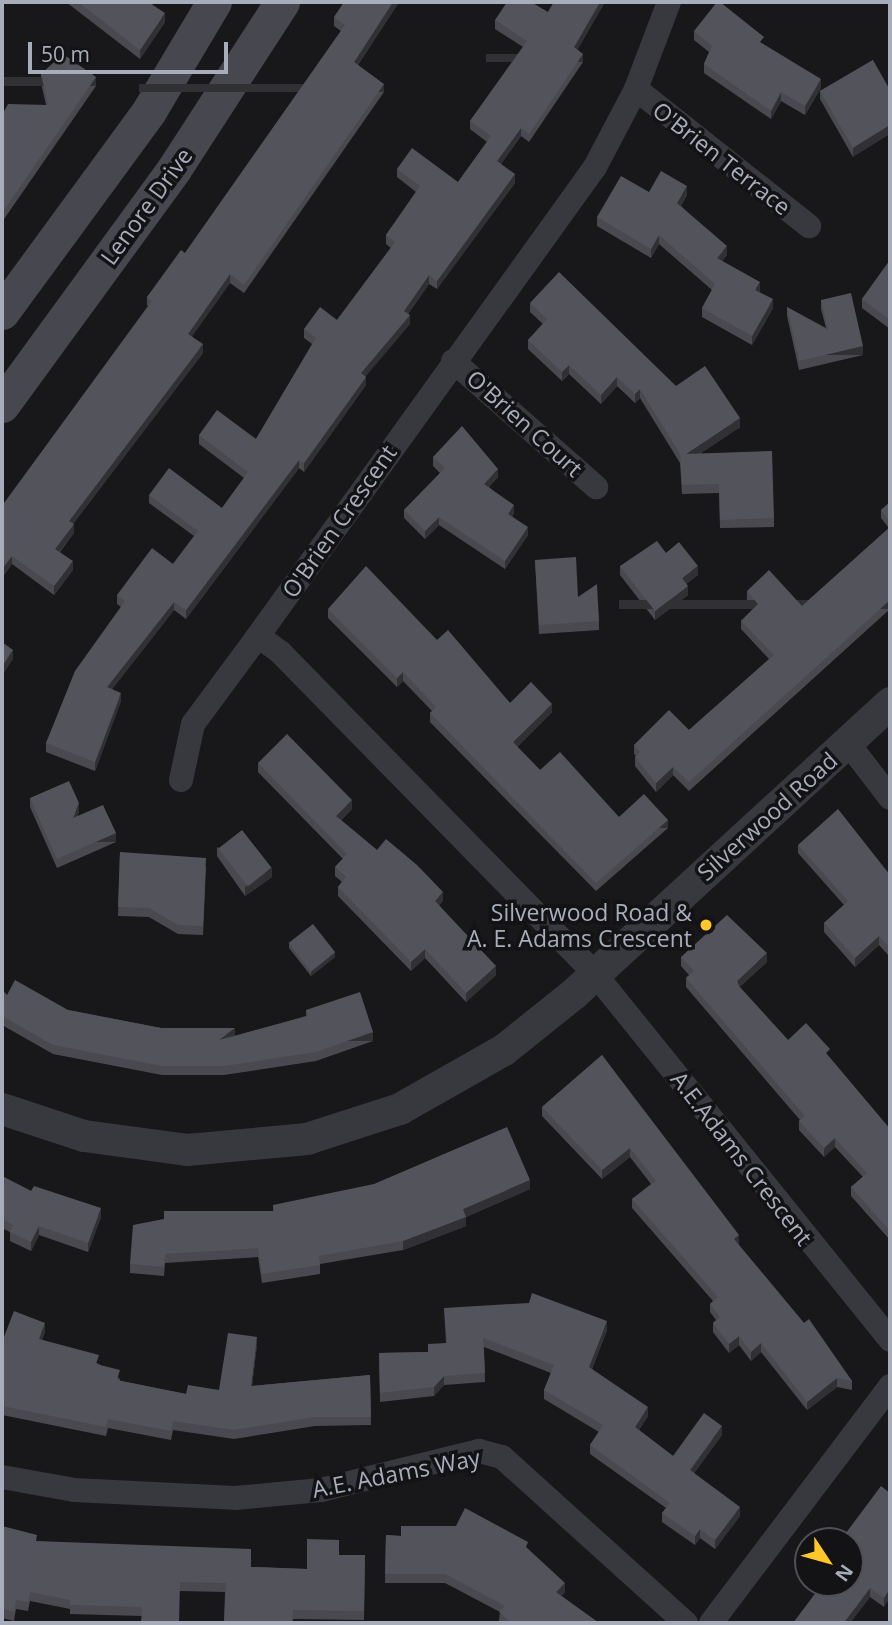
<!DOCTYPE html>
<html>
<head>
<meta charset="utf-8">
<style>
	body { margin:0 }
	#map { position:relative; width:892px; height:1625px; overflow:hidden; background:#18171a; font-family:"Open Sans",sans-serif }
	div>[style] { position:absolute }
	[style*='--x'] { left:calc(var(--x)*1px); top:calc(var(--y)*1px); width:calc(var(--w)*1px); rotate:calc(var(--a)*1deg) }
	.minor>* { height:24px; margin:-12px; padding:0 12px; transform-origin:12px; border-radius:12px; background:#38393f }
	.tertiary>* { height:32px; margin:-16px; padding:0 16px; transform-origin:16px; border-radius:16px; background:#38393f }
	.secondary>* { height:35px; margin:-17.5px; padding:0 17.5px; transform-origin:17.5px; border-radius:17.5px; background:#46474f }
	.wall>* { inset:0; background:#49494f }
	.shaded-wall>* { inset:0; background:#313135; transform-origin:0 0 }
	.building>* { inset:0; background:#53545b; transform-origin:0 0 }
	.dots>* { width:19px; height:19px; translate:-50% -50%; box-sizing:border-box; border:4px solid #131215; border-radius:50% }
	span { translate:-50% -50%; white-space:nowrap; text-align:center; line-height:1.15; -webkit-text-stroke:7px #131215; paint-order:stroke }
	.street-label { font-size:23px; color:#a8adbb }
	.poi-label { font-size:23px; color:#a8adbb }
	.right { translate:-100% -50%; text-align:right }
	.frame { position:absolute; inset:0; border:4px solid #a8adbb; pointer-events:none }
	.north { position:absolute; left:794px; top:1527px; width:70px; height:70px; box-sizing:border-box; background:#131215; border:2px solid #4f5057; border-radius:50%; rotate:126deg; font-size:19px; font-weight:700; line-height:28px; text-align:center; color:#a8adbb }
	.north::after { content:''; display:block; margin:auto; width:24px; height:32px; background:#ffc72a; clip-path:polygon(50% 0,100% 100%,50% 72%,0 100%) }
	.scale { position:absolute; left:28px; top:42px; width:200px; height:32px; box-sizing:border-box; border:4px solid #a8adbb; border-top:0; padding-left:9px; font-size:21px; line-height:24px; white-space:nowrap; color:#a8adbb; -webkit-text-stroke:5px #131215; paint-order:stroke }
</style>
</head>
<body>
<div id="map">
	<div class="minor">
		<i style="--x:669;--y:2;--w:93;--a:110.8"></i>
		<i style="--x:636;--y:89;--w:88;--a:117.7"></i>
		<i style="--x:595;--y:167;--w:578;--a:125.7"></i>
		<i style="--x:258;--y:636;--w:27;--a:36"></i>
		<i style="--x:280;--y:652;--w:450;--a:45.6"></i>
		<i style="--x:595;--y:974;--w:470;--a:51.1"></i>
		<i style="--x:636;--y:89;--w:221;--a:38.4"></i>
		<i style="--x:453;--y:361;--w:191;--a:41.4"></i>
		<i style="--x:848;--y:743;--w:69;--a:52.6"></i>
		<i style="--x:181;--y:780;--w:57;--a:-77.9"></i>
		<i style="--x:193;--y:724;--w:109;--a:-53.5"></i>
		<i style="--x:2;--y:1477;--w:73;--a:10.2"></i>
		<i style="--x:74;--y:1490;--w:161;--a:2.8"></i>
		<i style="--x:235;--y:1498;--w:86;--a:-5.3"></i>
		<i style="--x:321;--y:1490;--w:163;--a:-13.9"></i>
		<i style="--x:479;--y:1451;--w:24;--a:15"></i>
		<i style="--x:502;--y:1457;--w:248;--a:42.1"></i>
		<i style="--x:711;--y:1623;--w:297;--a:-52.9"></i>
	</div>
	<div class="tertiary">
		<i style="--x:2;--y:1109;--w:86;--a:18.2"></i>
		<i style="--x:84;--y:1136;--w:104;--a:7.7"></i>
		<i style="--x:187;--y:1150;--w:121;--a:-5.2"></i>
		<i style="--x:307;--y:1139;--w:98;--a:-17.9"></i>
		<i style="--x:400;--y:1109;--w:120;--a:-29.6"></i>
		<i style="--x:504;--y:1050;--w:90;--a:-38.7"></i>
		<i style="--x:574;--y:994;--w:430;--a:-42.6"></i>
	</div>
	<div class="secondary">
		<i style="--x:2;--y:312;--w:249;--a:-53.8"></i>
		<i style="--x:149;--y:111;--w:127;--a:-59.2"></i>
		<i style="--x:2;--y:405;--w:292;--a:-53.9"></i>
		<i style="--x:174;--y:169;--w:199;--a:-57.1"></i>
	</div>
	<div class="wall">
		<i style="clip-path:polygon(66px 2px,153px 2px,152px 4px,165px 22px,140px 59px)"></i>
		<i style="clip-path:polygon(399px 2px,358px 65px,384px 92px,244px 293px,230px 283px,192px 336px,203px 353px,73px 524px,74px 533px,60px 552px,73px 570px,54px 595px,12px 564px,2px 578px,2px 506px,148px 306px,147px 305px,147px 297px,185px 253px,341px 31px,334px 26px,334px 17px)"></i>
		<i style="clip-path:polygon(554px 2px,605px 2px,577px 50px,583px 62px,529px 142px,521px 136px,501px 164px,515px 183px,437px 289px,429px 284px,408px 314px,410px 324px,365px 376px,366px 385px,304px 472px,299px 468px,186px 619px,174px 610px,112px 689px,121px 701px,95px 771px,46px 752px,46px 743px,121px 607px,117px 604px,117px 595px,173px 564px,194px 536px,149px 503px,149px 495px,222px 508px,244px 478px,199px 444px,199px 435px,256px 439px,312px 344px,304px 338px,304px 329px,337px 320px,391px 248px,386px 244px,386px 235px,416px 192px,397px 177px,397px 169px,458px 182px,487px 142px,470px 129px,470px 121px,523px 47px,495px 29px,495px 20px,548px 12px)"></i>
		<i style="clip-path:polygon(694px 31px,764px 45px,821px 88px,805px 115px,781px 101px,771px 119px,704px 73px,704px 64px,709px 52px,694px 40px)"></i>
		<i style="clip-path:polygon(873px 60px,853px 157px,820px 99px,820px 91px)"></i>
		<i style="clip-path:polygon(41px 74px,96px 86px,2px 222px,2px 115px,46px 105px,41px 83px)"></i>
		<i style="clip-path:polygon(649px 192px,687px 195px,681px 206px,727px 255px,722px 261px,760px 291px,759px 292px,773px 308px,752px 345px,702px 317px,702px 308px,712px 290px,659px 244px,651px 258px,597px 226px,597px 217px)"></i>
		<i style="clip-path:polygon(890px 260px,890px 329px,862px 308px,862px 299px)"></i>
		<i style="clip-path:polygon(821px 300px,863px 355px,799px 370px,787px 316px,787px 307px,826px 328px,821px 309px)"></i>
		<i style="clip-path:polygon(530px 303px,676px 386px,740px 427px,701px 453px,774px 518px,774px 527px,720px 528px,719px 493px,682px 494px,680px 463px,640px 398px,635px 403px,617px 386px,601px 404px,569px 374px,562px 381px,528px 349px,528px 340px,543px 324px,530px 312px)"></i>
		<i style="clip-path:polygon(433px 457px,498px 477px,489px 487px,514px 513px,512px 516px,528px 535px,505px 569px,439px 525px,425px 539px,404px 518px,404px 510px,440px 473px,433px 466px)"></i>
		<i style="clip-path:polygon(890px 502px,890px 609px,689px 791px,673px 775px,656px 792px,635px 766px,635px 757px,636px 756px,634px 754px,634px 745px,689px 730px,769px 659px,741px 629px,741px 621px,754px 608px,747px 600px,747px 591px,802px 606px,889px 528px,881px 518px,881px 510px)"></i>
		<i style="clip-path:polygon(666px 553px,698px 575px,686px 584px,688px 595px,655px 620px,620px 575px,620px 566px)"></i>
		<i style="clip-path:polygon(535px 560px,578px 597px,599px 621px,599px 630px,539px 634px)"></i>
		<i style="clip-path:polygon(328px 609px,437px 640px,510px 703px,552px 712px,517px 747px,540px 770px,619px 817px,668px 828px,596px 891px,430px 722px,430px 713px,432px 711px,403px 681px,397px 687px,328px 618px)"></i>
		<i style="clip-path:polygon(258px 763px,352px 809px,341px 820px,377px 850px,443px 901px,439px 905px,496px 975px,466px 1002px,425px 958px,411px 971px,338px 896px,338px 887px,342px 882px,335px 876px,335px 867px,343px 859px,258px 772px)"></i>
		<i style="clip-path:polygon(30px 798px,79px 812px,77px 816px,116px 842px,57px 868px,30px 807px)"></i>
		<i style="clip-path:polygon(798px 845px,890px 875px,890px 957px,879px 945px,855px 967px,824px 932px,824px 923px,844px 905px,798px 853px)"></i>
		<i style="clip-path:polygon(217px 847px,272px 877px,245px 896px,217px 856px)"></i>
		<i style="clip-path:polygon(120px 852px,206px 867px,203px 935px,178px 934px,149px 917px,118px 916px)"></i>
		<i style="clip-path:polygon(289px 944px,335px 957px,311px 976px,289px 948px)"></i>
		<i style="clip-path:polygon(681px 957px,767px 962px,739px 987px,788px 1040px,830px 1058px,890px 1129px,890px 1240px,851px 1196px,851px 1187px,863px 1177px,835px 1147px,824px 1157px,799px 1130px,799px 1121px,800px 1120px,686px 987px,686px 978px,689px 975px,681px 966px)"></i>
		<i style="clip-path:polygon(2px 990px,7px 995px,68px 1010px,161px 1028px,235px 1036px,306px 1016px,306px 1010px,373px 1041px,316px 1061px,224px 1075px,162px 1075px,53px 1054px,2px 1025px)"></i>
		<i style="clip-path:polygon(602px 1055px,739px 1244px,738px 1244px,852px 1381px,852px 1390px,837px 1387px,807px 1410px,761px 1352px,751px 1361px,739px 1345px,729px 1353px,713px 1332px,713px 1323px,716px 1320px,710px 1312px,710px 1304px,713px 1301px,632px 1208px,632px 1199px,651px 1184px,630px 1157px,602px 1179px,542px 1116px,542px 1107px)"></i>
		<i style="clip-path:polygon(2px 1176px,31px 1191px,101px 1217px,88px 1252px,39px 1235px,31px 1251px,10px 1241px,10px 1232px,2px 1228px)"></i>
		<i style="clip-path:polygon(530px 1189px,466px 1217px,466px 1226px,403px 1250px,320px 1264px,320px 1274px,262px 1283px,258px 1257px,165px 1263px,164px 1276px,130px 1273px,130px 1264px,273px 1211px,273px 1205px)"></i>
		<i style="clip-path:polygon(444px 1308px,607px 1330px,592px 1369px,648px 1416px,639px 1430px,673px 1456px,722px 1435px,694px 1473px,740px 1516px,715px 1549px,700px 1538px,695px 1545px,662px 1522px,662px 1513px,666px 1508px,590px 1454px,590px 1445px,599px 1432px,544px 1399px,544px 1390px,551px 1373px,484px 1347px,485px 1382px,444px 1385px,434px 1396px,380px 1402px,379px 1353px,428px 1352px,446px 1343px)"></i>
		<i style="clip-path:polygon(45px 1332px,42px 1340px,99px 1364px,120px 1379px,120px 1381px,186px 1394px,219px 1390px,257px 1345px,252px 1386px,370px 1375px,371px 1425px,315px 1426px,234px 1439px,173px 1430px,171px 1440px,108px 1428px,106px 1436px,2px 1415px,2px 1342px)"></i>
		<i style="clip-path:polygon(890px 1493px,884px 1607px,870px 1597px,850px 1623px)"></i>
		<i style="clip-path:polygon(2px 1526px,37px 1541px,251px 1567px,307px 1569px,339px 1555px,365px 1555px,364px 1620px,293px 1619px,292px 1623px,224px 1623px,225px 1592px,180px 1591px,141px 1616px,70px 1614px,70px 1609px,30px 1601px,28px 1611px,16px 1609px,14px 1621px,2px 1618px)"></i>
		<i style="clip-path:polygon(386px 1535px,401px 1536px,528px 1549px,565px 1592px,561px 1596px,599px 1623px,501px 1623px,499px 1621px,500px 1612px,445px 1583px,385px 1583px)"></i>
	</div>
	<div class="shaded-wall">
		<i style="clip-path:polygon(393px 2px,399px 2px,354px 71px,354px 62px)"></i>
		<i style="clip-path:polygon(600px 2px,605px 2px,574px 56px,574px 47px)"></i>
		<i style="clip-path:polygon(165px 13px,165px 22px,140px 59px,140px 50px)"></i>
		<i style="left:583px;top:54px;width:8px;height:97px;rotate:90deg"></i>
		<i style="left:96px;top:77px;width:9px;height:165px;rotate:90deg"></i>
		<i style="clip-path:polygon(821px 79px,821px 88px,805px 115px,805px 106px)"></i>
		<i style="left:384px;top:84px;width:8px;height:245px;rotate:90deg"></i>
		<i style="clip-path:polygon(781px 92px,781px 101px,771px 119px,771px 111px)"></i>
		<i style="clip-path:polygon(890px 125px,890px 134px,853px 157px,853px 148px)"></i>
		<i style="clip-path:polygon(521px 128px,521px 136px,497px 170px,497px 161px)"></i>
		<i style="clip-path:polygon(515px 174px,515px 183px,437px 289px,437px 281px)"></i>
		<i style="clip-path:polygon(687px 186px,687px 195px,677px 212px,677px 203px)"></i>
		<i style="clip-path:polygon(659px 235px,659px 244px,651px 258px,651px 249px)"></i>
		<i style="clip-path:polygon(727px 246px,727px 255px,717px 267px,717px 258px)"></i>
		<i style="clip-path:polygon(230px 274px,230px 283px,188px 342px,188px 334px)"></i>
		<i style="clip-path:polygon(429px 275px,429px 284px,404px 319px,404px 311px)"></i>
		<i style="clip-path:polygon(760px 282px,760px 291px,755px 299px,755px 290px)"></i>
		<i style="clip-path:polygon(773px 299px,773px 308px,752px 345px,752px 336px)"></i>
		<i style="clip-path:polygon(410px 315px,410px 324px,361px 382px,361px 373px)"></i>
		<i style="clip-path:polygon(203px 344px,203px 353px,69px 529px,69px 521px)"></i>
		<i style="left:863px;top:346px;width:9px;height:66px;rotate:90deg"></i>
		<i style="clip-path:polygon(569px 365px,569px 374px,562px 381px,562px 372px)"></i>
		<i style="clip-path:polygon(366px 377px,366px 385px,304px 472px,304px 463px)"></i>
		<i style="clip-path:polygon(617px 377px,617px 386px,601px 404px,601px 395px)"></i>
		<i style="clip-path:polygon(640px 389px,640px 398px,635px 403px,635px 394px)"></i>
		<i style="clip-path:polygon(740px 418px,740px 427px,686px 463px,686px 454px)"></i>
		<i style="clip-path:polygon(299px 460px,299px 468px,186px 619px,186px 610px)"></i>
		<i style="clip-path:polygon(498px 469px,498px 477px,484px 492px,484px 484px)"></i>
		<i style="clip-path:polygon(514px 505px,514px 513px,508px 522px,508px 514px)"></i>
		<i style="clip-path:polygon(439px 517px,439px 525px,425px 539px,425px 531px)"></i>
		<i style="clip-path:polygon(74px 524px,74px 533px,55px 557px,55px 549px)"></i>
		<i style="clip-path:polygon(528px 527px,528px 535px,505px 569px,505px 561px)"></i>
		<i style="clip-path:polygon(12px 556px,12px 564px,2px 578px,2px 569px)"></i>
		<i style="clip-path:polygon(73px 561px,73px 570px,54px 595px,54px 586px)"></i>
		<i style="clip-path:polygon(698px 566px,698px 575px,682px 587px,682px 578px)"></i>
		<i style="clip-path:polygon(688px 586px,688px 595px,655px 620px,655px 611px)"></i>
		<i style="left:890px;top:600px;width:9px;height:271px;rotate:90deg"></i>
		<i style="clip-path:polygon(174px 602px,174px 610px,107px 696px,107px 687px)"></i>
		<i style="clip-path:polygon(13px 650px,13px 659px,2px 676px,2px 667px)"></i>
		<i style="clip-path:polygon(403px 672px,403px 681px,397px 687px,397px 678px)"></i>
		<i style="clip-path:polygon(121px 693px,121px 701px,95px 771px,95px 762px)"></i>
		<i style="clip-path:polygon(552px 704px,552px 712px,513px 751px,513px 742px)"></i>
		<i style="clip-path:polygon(673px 767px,673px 775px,656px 792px,656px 783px)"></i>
		<i style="clip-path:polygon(352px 800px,352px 809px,336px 824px,336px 816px)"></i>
		<i style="clip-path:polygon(79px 803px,79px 812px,73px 827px,73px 818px)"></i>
		<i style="left:668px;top:820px;width:8px;height:96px;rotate:90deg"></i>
		<i style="left:116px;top:833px;width:9px;height:64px;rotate:90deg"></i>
		<i style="clip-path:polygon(272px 868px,272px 877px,245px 896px,245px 887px)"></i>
		<i style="clip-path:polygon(443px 892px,443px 901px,435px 909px,435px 901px)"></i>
		<i style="clip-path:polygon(879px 936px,879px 945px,855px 967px,855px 958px)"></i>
		<i style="clip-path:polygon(425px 949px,425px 958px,411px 971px,411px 962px)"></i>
		<i style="clip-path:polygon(335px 952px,335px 957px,311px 976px,311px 972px)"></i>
		<i style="clip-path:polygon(767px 953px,767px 962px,737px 990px,737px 981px)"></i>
		<i style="clip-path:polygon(496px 966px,496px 975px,466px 1002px,466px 993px)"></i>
		<i style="clip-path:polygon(235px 1028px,235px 1037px,219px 1040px)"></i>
		<i style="left:373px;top:1032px;width:9px;height:60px;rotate:90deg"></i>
		<i style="clip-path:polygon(835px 1138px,835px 1147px,824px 1157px,824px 1148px)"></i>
		<i style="clip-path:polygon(630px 1148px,630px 1157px,602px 1179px,602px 1170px)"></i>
		<i style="clip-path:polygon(530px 1180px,530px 1189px,466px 1217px,466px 1226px,403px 1250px,403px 1241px,463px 1209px)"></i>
		<i style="clip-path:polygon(101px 1208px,101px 1217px,88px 1252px,88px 1243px)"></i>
		<i style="clip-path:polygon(39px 1226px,39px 1235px,31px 1251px,31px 1242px)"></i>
		<i style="clip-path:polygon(739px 1235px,739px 1244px,734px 1248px,734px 1239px)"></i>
		<i style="clip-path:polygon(607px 1321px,607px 1330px,589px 1376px,589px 1367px)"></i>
		<i style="clip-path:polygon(45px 1323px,45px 1332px,39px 1347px,39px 1339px)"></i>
		<i style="clip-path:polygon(739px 1336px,739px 1345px,729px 1353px,729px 1344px)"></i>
		<i style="clip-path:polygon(257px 1337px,257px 1345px,251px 1394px,251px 1386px)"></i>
		<i style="clip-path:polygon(761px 1343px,761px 1352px,751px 1361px,751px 1352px)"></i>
		<i style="clip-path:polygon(444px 1376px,444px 1385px,434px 1396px,434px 1387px)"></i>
		<i style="clip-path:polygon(837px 1378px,837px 1387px,807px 1410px,807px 1402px)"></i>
		<i style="clip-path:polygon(648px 1407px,648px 1416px,635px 1436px,635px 1427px)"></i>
		<i style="clip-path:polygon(722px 1426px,722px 1435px,690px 1479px,690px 1470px)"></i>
		<i style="clip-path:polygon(740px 1507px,740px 1516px,715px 1549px,715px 1540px)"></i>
		<i style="clip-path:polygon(700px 1529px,700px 1538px,695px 1545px,695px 1536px)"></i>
		<i style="clip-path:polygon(565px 1583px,565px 1592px,556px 1601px,556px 1592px)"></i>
		<i style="clip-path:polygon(870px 1588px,870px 1597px,850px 1623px,844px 1623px)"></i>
		<i style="clip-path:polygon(890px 1589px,890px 1598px,884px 1607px,884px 1598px)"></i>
	</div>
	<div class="building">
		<i style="clip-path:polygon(78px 2px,148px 2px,165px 13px,140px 50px)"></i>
		<i style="clip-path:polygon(344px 2px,393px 2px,354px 62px,384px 84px,244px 285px,230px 274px,188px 334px,203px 344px,69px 521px,74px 524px,55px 549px,73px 561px,54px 586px,12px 556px,2px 569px,2px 506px,152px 301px,147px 297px,181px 250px,185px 253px,345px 25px,334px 17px)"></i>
		<i style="clip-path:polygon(507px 2px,531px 2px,548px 12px,554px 2px,600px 2px,574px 47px,583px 54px,529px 134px,521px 128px,497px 161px,515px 174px,437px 281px,429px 275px,404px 311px,410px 315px,361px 373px,366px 377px,304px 463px,299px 460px,186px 610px,174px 602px,107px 687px,121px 693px,95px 762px,46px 743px,75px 671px,125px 601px,117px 595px,152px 548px,173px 564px,198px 531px,149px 495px,169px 468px,222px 508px,248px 472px,199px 435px,217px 410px,256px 439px,316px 338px,304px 329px,320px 307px,337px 320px,395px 242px,386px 235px,420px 186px,397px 169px,412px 148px,458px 182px,491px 136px,470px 121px,527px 41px,495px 20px)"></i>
		<i style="clip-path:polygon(717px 2px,720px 2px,764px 37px,760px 42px,821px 79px,805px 106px,781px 92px,771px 111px,704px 64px,712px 46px,694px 31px)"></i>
		<i style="clip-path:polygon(63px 54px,96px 77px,2px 213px,2px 115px,8px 104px,48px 105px,41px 74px)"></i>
		<i style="clip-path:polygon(873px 60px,890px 90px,890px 125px,853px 148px,820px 91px)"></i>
		<i style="clip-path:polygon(661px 171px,687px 186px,677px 203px,727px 246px,717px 258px,760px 282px,755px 290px,773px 299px,752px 336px,702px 308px,715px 284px,659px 235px,651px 249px,597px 217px,621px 176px,649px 192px)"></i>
		<i style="clip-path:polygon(890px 260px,890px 320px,862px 299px)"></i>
		<i style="clip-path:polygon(559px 272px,676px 386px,705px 366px,740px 418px,686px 454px,772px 451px,774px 518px,720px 520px,719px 484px,682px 485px,680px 454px,640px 389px,635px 394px,617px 377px,601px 395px,569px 365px,562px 372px,528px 340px,547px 319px,530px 303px)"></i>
		<i style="clip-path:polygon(851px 293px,863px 346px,799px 361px,787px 307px,828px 330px,821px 300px)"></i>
		<i style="clip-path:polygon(462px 426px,498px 469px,484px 484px,514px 505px,508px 514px,528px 527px,505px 561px,439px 517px,425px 531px,404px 510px,445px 468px,433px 457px)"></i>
		<i style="clip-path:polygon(890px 502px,890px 522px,881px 510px)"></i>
		<i style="clip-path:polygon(890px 527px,890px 588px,889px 590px,890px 600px,689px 782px,673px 767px,656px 783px,635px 757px,640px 752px,634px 745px,669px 710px,689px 730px,774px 655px,741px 621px,758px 604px,747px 591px,769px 570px,802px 606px)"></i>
		<i style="clip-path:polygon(657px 541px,666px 553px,679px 542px,698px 566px,682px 578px,688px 586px,655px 611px,620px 566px)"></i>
		<i style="clip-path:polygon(576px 557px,578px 597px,597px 584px,599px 621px,539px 625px,535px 560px)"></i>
		<i style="clip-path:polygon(366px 566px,437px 640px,448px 630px,510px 703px,531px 682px,552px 704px,513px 742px,540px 770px,560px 752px,619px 817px,644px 794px,668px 820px,596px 883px,430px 713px,436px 707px,403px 672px,397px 678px,328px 609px)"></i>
		<i style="clip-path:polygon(2px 642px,13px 650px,2px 667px)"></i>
		<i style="clip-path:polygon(287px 734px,352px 800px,336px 816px,377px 850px,386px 839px,417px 865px,443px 892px,435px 901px,496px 966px,466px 993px,425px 949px,411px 962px,338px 887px,346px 877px,335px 867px,347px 854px,258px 763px)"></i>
		<i style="clip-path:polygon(69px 781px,79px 803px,73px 818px,103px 805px,116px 833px,57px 859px,30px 798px)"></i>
		<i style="clip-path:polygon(838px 809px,890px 875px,890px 948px,879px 936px,855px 958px,824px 923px,848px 901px,798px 845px)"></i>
		<i style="left:242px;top:830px;width:48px;height:30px;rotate:52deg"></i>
		<i style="clip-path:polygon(120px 852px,206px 858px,203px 926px,178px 925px,149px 908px,118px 907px)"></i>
		<i style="clip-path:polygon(727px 915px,767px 953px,737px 981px,739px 986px,788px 1040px,806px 1023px,830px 1049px,826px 1053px,890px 1129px,890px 1231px,851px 1187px,867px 1173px,835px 1138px,824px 1148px,799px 1121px,805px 1116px,686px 978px,694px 971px,681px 957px)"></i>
		<i style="left:313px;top:924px;width:36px;height:31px;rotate:52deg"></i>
		<i style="clip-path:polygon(15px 980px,68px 1010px,161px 1028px,235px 1028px,219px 1040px,308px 1016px,306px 1010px,360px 992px,373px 1032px,316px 1052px,224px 1066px,162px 1066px,53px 1045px,2px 1016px,2px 990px,7px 995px)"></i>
		<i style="clip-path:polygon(602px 1055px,739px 1235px,734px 1239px,804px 1323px,809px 1319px,852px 1381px,837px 1378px,807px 1402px,761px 1343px,751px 1352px,739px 1336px,729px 1344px,713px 1323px,720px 1317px,710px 1304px,718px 1297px,632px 1199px,656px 1181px,630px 1148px,602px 1170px,542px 1107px)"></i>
		<i style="clip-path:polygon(507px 1127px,530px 1180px,463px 1209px,466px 1217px,403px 1241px,319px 1256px,320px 1265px,262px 1274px,258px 1248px,165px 1254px,164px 1267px,130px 1264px,133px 1225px,164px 1219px,164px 1211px,274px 1211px,273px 1205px,374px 1184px)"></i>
		<i style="clip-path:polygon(2px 1176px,31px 1191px,34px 1186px,101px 1208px,88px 1243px,39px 1226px,31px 1242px,10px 1232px,13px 1225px,2px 1219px)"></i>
		<i style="clip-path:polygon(532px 1293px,607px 1321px,589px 1367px,648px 1407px,635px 1427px,673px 1456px,704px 1413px,722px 1426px,690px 1470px,740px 1507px,715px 1540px,700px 1529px,695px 1536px,662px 1513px,670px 1503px,590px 1445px,603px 1425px,544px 1390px,554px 1365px,483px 1338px,485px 1373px,444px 1376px,434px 1387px,380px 1393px,379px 1353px,428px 1352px,428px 1344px,447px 1343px,444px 1308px,529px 1303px)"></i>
		<i style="clip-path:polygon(14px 1311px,45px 1323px,39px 1339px,99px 1355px,96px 1364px,120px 1370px,117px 1380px,186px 1394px,188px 1385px,219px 1390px,228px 1333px,257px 1337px,251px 1386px,370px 1375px,371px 1417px,315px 1417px,234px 1430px,173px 1421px,171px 1431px,108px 1419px,106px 1427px,2px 1406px,2px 1342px)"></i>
		<i style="clip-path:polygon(881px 1486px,890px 1493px,890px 1589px,884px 1598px,870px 1588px,844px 1623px,793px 1623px,823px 1583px,850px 1583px,850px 1541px,840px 1541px)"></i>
		<i style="clip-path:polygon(465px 1508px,528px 1542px,526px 1547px,565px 1583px,556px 1592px,599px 1623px,511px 1623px,499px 1612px,505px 1606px,445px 1574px,385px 1574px,386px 1535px,401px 1536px,401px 1526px,456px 1526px)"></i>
		<i style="clip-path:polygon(2px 1526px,37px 1535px,36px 1541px,251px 1549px,251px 1567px,307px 1569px,307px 1539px,339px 1540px,339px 1555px,365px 1555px,364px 1611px,293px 1610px,292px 1623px,247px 1622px,247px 1623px,224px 1623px,226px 1583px,180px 1582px,179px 1623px,141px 1623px,142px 1607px,70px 1605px,70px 1600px,30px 1592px,28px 1602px,16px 1600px,14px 1612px,2px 1609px)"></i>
	</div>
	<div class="dots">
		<i style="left:706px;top:925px;background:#ffc72a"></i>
	</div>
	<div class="street-label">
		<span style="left:722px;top:158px;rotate:38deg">O'Brien Terrace</span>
		<span style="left:146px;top:206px;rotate:-54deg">Lenore Drive</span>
		<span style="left:525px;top:423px;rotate:42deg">O'Brien Court</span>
		<span style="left:339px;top:521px;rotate:-55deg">O'Brien Crescent</span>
		<span style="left:767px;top:816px;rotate:-42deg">Silverwood Road</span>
		<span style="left:742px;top:1158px;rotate:52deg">A.E.Adams Crescent</span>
		<span style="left:396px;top:1473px;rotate:-11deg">A.E. Adams Way</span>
	</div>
	<div class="poi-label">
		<span class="right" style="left:692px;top:925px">Silverwood Road &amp;<br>A. E. Adams Crescent</span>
	</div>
	<div class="frame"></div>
	<div class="north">N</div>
	<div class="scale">50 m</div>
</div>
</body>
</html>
